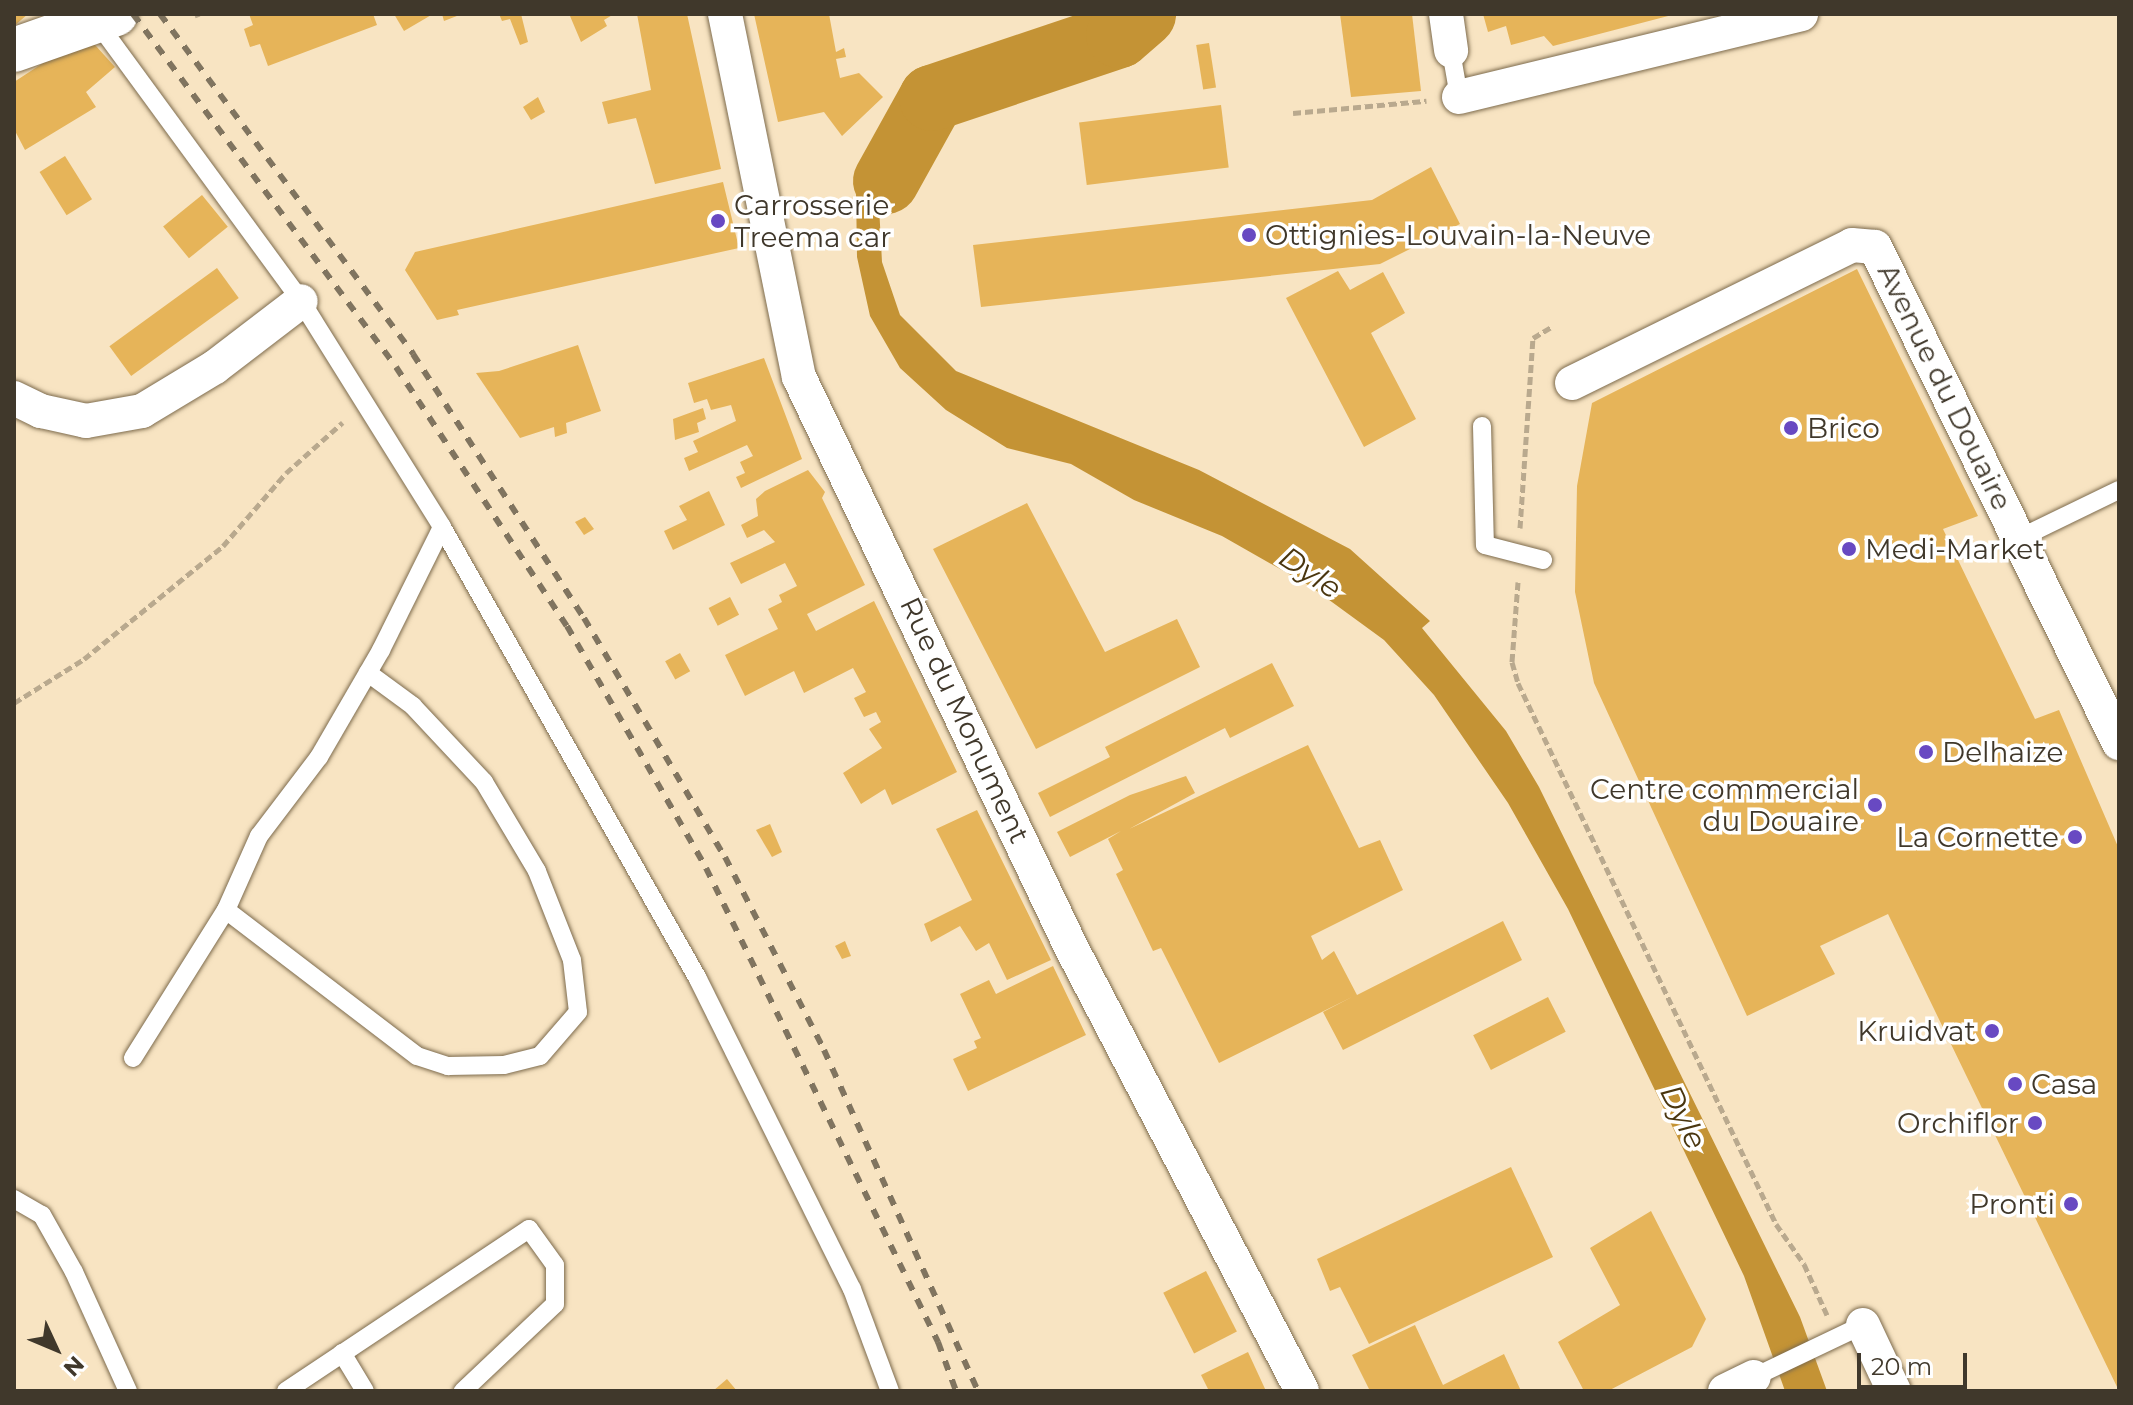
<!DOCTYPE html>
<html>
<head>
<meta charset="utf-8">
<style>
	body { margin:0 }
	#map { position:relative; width:2133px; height:1405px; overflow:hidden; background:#f8e4c2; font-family:Montserrat,sans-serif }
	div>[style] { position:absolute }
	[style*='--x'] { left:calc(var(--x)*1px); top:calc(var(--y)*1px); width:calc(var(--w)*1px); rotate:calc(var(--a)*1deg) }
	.water>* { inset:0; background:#c49335 }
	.river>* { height:66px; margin:-33px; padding:0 33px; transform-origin:33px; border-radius:33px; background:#c49335 }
	.building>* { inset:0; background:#e6b459; transform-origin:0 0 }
	.path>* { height:5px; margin-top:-2.5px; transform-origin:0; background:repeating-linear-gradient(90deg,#b9a98e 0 8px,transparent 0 12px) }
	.roads { filter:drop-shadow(0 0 2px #7d6b4d) drop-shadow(0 0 2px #7d6b4d) }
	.service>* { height:18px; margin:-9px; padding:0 9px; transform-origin:9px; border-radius:9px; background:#fff }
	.minor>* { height:34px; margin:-17px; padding:0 17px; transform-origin:17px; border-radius:17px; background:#fff }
	.tertiary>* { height:44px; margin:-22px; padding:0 22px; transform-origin:22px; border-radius:22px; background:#fff }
	.rail>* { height:6px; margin-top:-3px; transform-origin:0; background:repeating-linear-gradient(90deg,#80745f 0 10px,transparent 0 20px) }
	.dots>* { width:22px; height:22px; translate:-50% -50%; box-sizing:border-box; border:4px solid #fff; border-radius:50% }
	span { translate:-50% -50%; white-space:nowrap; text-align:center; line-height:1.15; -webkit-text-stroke:7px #fff; paint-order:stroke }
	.poi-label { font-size:28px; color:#40382b }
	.left { translate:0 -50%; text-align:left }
	.right { translate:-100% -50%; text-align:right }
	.street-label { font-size:28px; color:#40382b }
	.water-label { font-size:30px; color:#4a360f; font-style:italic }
	.frame { position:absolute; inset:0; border:16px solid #40382b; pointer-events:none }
	.north { position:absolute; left:16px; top:1309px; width:80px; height:80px; -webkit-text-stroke:6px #fff; paint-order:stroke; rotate:134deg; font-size:22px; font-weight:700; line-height:32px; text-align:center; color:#40382b }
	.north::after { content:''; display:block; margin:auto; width:28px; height:36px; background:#40382b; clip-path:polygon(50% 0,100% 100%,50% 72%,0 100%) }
	.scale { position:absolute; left:1857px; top:1353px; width:110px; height:36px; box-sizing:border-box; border:4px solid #40382b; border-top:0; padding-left:10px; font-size:24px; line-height:28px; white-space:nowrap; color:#40382b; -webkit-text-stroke:6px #fff; paint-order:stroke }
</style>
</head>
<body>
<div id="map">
	<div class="water">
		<i style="clip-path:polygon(1124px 14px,1176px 14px,1146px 35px,972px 96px,911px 148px,879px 206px,882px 262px,900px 315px,956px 371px,1199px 470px,1350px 549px,1430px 621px,1422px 628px,1506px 731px,1539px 787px,1800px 1317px,1827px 1391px,1785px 1391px,1744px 1276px,1568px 909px,1508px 803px,1434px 695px,1384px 640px,1310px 586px,1222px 536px,1134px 500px,1071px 464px,1007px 448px,946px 410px,900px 368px,870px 316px,857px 257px,856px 189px,892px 136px,950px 84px,1057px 34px)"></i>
	</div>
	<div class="river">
		<i style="--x:886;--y:181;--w:95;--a:-61"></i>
		<i style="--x:932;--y:98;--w:197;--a:-18.6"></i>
		<i style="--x:1119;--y:35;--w:32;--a:-41"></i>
	</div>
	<div class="building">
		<i style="clip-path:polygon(14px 14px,28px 14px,14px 26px)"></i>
		<i style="clip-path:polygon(249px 14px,373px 14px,377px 25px,268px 66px,260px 44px,250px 47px,244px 29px,253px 25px)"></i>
		<i style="clip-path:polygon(394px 14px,433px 14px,404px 31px)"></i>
		<i style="clip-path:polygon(442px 14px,462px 14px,444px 21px)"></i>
		<i style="clip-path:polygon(499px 14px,521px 14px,528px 42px,520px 45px,510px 19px,502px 21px)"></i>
		<i style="clip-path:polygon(574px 14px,614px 14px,604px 20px,607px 26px,581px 42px,570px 16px)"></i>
		<i style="clip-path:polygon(637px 14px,687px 14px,721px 169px,655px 184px,636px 118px,608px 124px,602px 102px,651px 90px)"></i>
		<i style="clip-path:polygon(754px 14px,829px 14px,836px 52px,844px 48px,846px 57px,836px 59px,840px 78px,859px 73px,883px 97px,842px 136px,824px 112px,778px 122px)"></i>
		<i style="clip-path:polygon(1340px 14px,1412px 14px,1421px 91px,1351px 97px)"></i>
		<i style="clip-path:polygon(1483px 14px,1671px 14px,1672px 15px,1553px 46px,1544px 36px,1511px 45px,1506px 26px,1488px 32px)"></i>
		<i style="clip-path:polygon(86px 35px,115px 67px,86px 92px,96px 107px,25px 150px,14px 129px,14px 82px)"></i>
		<i style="left:1209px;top:43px;width:45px;height:13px;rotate:81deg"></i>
		<i style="clip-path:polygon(538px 97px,545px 112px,531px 120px,523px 107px)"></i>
		<i style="left:1221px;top:105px;width:63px;height:143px;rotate:83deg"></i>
		<i style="left:65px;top:156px;width:51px;height:30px;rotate:58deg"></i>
		<i style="clip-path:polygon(1431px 167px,1460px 224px,1380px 264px,981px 307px,973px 245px,1372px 200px)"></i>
		<i style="clip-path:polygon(723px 182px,739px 248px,457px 310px,459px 315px,437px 320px,405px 270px,415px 252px)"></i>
		<i style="left:202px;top:195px;width:41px;height:50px;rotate:51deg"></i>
		<i style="left:217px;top:268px;width:37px;height:133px;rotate:54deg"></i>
		<i style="clip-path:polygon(1857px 269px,1978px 516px,1943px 529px,2035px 719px,2059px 710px,2119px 849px,2119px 1391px,1888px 914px,1820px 946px,1835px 974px,1747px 1016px,1594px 683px,1575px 592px,1577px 486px,1592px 403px)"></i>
		<i style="clip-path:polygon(1338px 271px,1350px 290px,1383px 272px,1405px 313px,1371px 333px,1416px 419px,1364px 447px,1286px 298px)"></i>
		<i style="clip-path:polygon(578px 345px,601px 411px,566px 423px,567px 433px,555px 437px,554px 427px,520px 438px,476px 373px,499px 371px)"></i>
		<i style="clip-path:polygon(764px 358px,802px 459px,741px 488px,736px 477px,745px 473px,740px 462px,753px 456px,747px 445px,689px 471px,684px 458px,698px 452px,693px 441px,736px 421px,731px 405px,711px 410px,707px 399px,694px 403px,688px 383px)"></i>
		<i style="clip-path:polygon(703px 408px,706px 419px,697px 423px,699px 432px,675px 440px,673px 419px)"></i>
		<i style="clip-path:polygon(808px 470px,825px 492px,822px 498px,865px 585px,807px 614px,816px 631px,874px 601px,957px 772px,892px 805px,885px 789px,861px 804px,843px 773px,882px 748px,869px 729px,881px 722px,876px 712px,864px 717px,854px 698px,866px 692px,853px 668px,804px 693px,794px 671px,745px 696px,725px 655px,778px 629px,768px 609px,782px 602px,779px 595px,797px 586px,785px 563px,741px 584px,730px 563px,775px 542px,764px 530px,747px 538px,741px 525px,758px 516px,756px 499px,765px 491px)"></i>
		<i style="clip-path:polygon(709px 491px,725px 525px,673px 550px,664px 531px,687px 520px,679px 506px)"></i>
		<i style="clip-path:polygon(1027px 503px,1105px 652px,1177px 619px,1200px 667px,1036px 749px,933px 549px)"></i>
		<i style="clip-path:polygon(585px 517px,594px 529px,584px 535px,575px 522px)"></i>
		<i style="left:730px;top:597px;width:20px;height:24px;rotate:63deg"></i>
		<i style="left:680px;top:653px;width:21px;height:17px;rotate:61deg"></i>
		<i style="clip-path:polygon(1272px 663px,1294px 706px,1230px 738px,1225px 728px,1050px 817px,1038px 793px,1110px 757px,1105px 747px)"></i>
		<i style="clip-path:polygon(1308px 745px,1359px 848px,1380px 840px,1403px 890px,1311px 936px,1322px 960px,1334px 951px,1357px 995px,1503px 921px,1522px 960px,1343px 1050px,1323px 1012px,1352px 997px,1219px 1063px,1161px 948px,1153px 951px,1116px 874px,1123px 870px,1108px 839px,1121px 831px,1070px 857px,1057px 832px,1130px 795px,1186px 776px,1195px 793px,1129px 829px)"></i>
		<i style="clip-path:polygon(977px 810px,1051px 960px,1007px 980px,989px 943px,976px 951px,960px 926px,931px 942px,924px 924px,972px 900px,936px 829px)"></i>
		<i style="clip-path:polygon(770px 824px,782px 852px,772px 857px,756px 830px)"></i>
		<i style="clip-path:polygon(845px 941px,851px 956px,842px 959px,835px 946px)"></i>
		<i style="clip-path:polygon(1053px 966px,1086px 1035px,968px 1091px,953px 1059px,977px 1048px,974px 1041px,981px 1038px,960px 994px,989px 980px,996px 994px)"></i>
		<i style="left:1548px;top:997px;width:39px;height:84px;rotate:63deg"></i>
		<i style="clip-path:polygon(1511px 1167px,1553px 1257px,1369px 1344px,1340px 1287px,1330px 1291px,1317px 1259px)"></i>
		<i style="clip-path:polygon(1651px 1211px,1706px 1319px,1692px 1347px,1608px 1391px,1584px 1391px,1558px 1342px,1620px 1305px,1590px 1248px)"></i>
		<i style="left:1206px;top:1271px;width:68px;height:48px;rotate:63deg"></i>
		<i style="clip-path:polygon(1415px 1325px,1443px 1385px,1504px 1354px,1521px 1391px,1370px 1391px,1352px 1355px)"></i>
		<i style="clip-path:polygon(1248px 1352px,1266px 1391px,1209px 1391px,1201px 1375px)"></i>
		<i style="clip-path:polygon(727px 1379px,737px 1391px,713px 1391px)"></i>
	</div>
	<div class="path">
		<i style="--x:197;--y:14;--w:3;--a:72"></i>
		<i style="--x:1293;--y:113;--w:134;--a:-5.2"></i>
		<i style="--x:1520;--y:528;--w:190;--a:-86.1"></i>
		<i style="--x:1533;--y:338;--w:23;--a:-31"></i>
		<i style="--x:1518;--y:582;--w:80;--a:94.3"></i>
		<i style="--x:1512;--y:662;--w:22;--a:74"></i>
		<i style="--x:1518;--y:683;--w:599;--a:64.5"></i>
		<i style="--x:1776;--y:1224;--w:49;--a:55"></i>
		<i style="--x:1804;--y:1264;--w:56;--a:65.7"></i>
		<i style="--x:14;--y:703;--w:83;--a:-32.2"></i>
		<i style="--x:84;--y:659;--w:179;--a:-39.1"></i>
		<i style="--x:223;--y:546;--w:96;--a:-49.2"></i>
		<i style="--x:286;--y:473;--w:76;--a:-41.8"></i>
	</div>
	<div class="roads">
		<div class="service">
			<i style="--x:97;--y:22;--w:346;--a:53.8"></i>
			<i style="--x:301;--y:301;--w:266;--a:58"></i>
			<i style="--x:442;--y:527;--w:519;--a:60.47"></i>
			<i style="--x:698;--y:979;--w:346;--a:63.6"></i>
			<i style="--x:852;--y:1289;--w:109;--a:69.6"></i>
			<i style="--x:1451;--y:51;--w:47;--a:80.1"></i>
			<i style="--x:1482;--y:426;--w:119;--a:88.6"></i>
			<i style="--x:1485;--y:545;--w:60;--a:14.5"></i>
			<i style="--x:2020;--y:538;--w:110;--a:-25.9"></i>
			<i style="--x:226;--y:910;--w:240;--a:37.4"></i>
			<i style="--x:417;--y:1056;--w:33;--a:18"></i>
			<i style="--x:448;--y:1066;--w:56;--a:-1"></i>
			<i style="--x:504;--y:1065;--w:37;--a:-14"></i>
			<i style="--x:540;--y:1056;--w:58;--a:-49.2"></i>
			<i style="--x:578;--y:1012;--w:52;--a:-96.6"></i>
			<i style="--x:572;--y:960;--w:96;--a:-111.5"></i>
			<i style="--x:537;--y:871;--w:104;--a:-120.8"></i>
			<i style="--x:484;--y:782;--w:104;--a:-133.1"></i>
			<i style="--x:413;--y:706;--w:56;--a:-143.7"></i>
			<i style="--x:133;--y:1058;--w:175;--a:-57.9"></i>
			<i style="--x:226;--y:910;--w:81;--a:-66"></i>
			<i style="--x:259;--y:836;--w:99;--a:-52.8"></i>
			<i style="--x:319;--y:757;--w:124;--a:-59.9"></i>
			<i style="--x:381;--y:650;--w:137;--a:-63.6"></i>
			<i style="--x:14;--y:1199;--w:32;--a:30"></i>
			<i style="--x:42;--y:1215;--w:65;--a:60.7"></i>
			<i style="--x:74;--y:1272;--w:131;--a:65.6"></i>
			<i style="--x:342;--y:1353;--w:44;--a:58.8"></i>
			<i style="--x:1754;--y:1377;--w:121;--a:-25.5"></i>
			<i style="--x:286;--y:1391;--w:292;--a:-33.7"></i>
			<i style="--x:529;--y:1229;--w:44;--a:54.2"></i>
			<i style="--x:555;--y:1265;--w:39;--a:90"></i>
			<i style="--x:555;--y:1304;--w:127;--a:136.6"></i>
		</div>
		<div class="minor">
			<i style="--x:725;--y:14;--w:370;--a:78.5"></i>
			<i style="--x:799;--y:377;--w:632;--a:64.49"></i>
			<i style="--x:1071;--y:947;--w:500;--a:62.51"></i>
			<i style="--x:1446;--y:14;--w:37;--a:82"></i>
			<i style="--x:1459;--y:97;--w:352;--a:-13.6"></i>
			<i style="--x:1572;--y:383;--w:312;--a:-26.2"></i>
			<i style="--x:1852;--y:245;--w:23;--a:5"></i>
			<i style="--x:1875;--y:247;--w:553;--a:63.81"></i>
			<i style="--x:14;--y:398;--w:30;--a:26"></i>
			<i style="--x:41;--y:411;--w:46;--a:12.5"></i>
			<i style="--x:86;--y:421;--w:57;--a:-10.1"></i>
			<i style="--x:142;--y:411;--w:85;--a:-31.1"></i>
			<i style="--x:215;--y:367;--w:108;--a:-37.5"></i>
			<i style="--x:1863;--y:1325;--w:73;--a:64.8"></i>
			<i style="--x:1725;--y:1391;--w:32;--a:-26"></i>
		</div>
		<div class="tertiary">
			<i style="--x:14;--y:50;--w:108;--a:-19.4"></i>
		</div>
	</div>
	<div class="rail">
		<i style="--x:133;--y:14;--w:440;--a:53.3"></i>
		<i style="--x:396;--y:367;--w:310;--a:56.6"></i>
		<i style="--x:567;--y:626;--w:279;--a:60.1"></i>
		<i style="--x:706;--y:868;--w:528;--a:63.92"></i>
		<i style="--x:938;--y:1342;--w:52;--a:69.8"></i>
		<i style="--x:160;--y:14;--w:424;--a:53.3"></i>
		<i style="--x:413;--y:354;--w:315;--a:57.1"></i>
		<i style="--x:584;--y:618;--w:277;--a:59.5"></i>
		<i style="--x:725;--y:857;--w:217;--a:62.8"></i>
		<i style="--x:824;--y:1050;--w:374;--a:65.7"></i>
	</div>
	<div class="dots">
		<i style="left:718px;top:221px;background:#6849c2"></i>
		<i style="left:1249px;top:235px;background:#6849c2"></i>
		<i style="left:1791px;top:428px;background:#6849c2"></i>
		<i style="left:1849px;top:549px;background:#6849c2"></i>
		<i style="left:1926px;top:752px;background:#6849c2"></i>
		<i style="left:1875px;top:805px;background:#6849c2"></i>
		<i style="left:2075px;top:837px;background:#6849c2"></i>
		<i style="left:1992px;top:1031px;background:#6849c2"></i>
		<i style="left:2015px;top:1084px;background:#6849c2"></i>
		<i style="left:2035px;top:1123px;background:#6849c2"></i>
		<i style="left:2071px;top:1204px;background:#6849c2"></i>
	</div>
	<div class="poi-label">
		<span class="left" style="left:734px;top:221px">Carrosserie<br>Treema car</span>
		<span class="left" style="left:1265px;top:235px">Ottignies-Louvain-la-Neuve</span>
		<span class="left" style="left:1807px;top:428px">Brico</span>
		<span class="left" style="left:1865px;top:549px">Medi-Market</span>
		<span class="left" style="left:1942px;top:752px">Delhaize</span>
		<span class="right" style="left:1859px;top:805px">Centre commercial<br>du Douaire</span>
		<span class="right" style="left:2059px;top:837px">La Cornette</span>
		<span class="right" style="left:1976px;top:1031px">Kruidvat</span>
		<span class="left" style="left:2031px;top:1084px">Casa</span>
		<span class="right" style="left:2019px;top:1123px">Orchiflor</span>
		<span class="right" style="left:2055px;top:1204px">Pronti</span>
	</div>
	<div class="street-label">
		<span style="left:1945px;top:387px;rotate:64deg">Avenue du Douaire</span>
		<span style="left:965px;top:720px;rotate:65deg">Rue du Monument</span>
	</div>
	<div class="water-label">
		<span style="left:1310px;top:573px;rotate:34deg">Dyle</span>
		<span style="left:1683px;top:1117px;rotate:64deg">Dyle</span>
	</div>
	<div class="frame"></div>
	<div class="north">N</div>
	<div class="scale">20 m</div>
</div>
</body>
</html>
